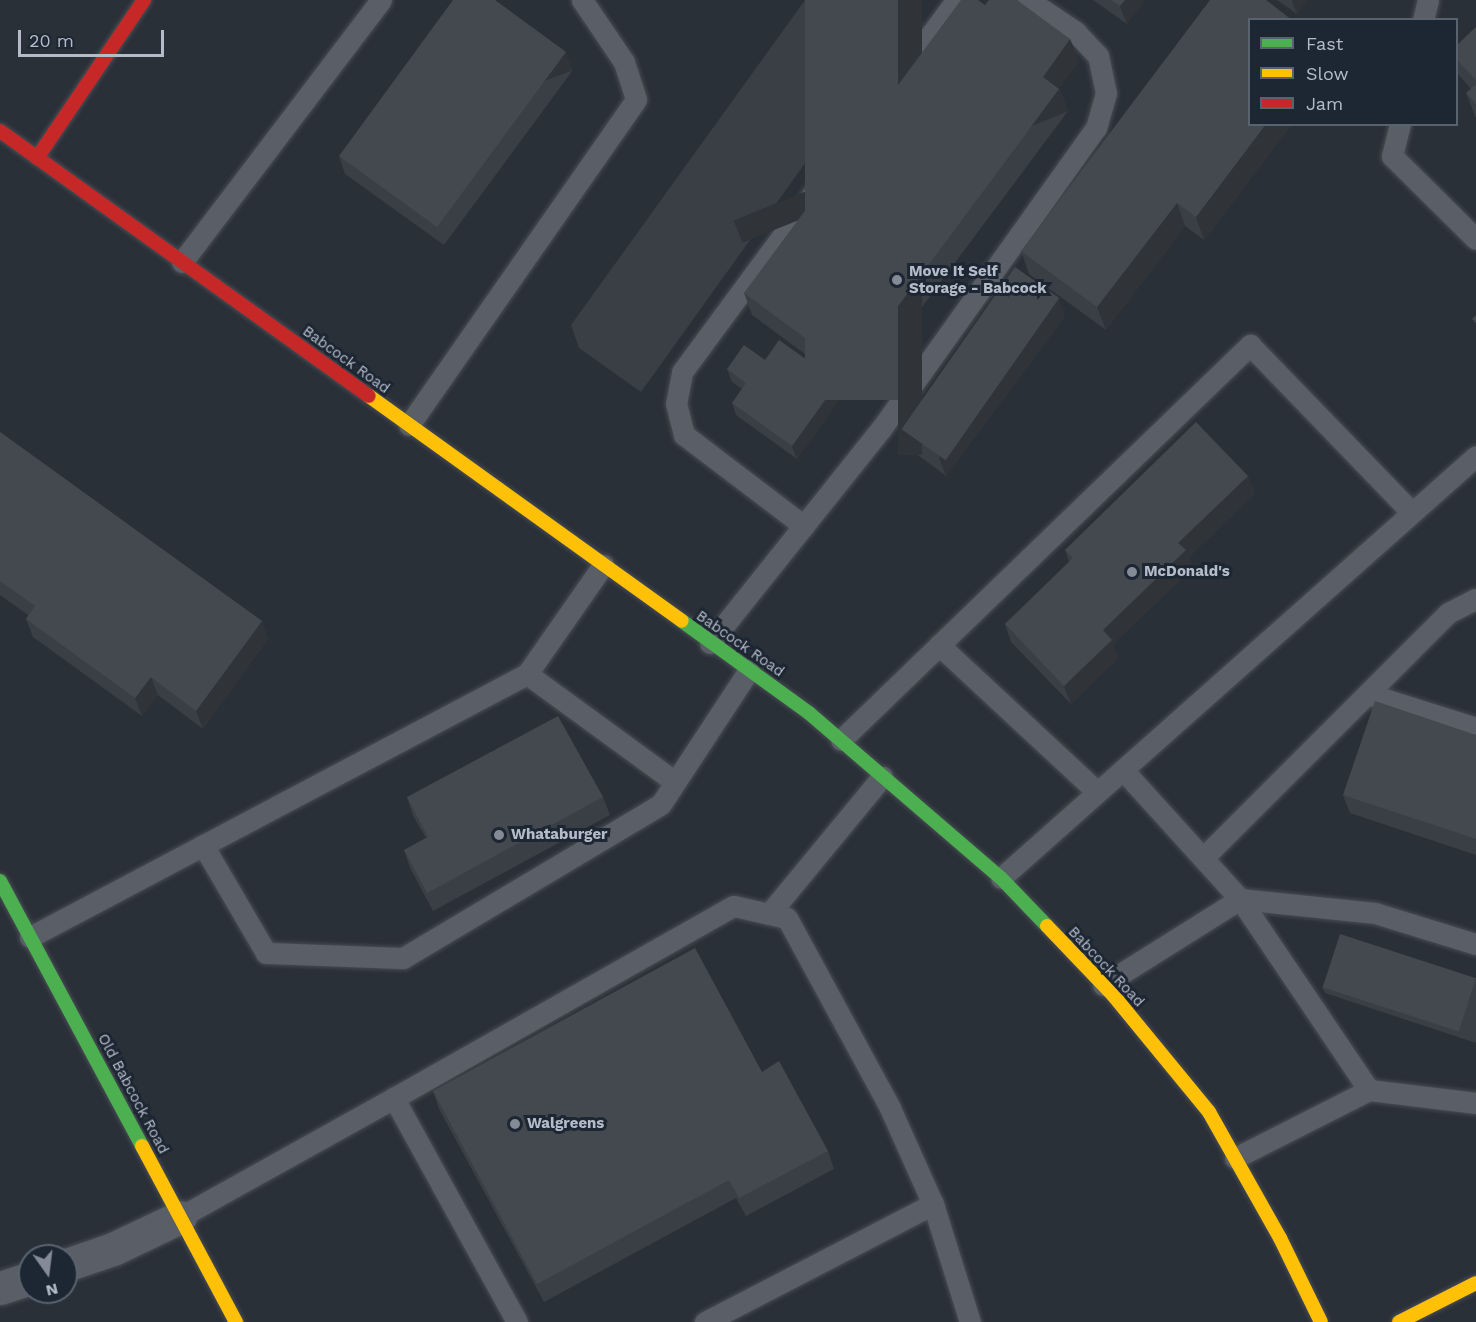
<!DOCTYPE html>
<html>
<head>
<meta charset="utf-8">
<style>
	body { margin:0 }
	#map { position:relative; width:1476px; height:1322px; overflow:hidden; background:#2a3038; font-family:"Work Sans",sans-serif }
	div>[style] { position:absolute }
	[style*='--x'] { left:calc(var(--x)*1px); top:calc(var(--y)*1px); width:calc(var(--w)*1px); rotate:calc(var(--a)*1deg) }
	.roads { filter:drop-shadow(0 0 2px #484c53) drop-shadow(0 0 2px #484c53) }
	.lane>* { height:21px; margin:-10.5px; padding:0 10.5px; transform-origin:10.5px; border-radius:10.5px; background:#5a5e66 }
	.street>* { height:33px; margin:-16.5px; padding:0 16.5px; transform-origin:16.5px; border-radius:16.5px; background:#5a5e66 }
	.fast>* { height:14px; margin:-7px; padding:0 7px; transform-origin:7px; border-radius:7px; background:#4caf50 }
	.slow>* { height:14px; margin:-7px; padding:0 7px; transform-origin:7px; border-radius:7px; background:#ffc107 }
	.jam>* { height:14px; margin:-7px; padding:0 7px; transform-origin:7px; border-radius:7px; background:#c62828 }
	.wall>* { inset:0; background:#3a3f45 }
	.shaded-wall>* { inset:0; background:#303338; transform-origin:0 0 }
	.building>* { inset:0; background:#444950; transform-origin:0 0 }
	.dots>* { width:16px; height:16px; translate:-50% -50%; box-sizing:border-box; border:3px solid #1d2633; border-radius:50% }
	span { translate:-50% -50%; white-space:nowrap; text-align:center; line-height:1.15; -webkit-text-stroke:6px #1d2633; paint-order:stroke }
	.poi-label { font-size:15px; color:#b4bcc9; font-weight:700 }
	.left { translate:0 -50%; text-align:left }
	.street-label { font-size:15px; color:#b4bcc9 }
	.legend { position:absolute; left:1248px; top:18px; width:210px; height:108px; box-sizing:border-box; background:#1d2633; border:2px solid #59626f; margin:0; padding:8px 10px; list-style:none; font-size:18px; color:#b4bcc9 }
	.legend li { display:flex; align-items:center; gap:12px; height:30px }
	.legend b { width:30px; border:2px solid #59626f }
	.north { position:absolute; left:18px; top:1244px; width:60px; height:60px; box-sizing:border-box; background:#1d2633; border:2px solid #59626f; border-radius:50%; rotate:166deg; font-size:16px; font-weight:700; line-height:24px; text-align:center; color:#b4bcc9 }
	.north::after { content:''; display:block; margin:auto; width:21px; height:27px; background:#848b96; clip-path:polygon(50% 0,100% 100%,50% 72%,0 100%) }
	.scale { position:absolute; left:18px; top:30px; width:146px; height:27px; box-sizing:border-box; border:3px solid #b4bcc9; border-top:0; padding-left:8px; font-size:18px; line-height:21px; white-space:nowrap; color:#b4bcc9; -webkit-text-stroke:4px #1d2633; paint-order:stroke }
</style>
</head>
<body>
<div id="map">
	<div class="roads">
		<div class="lane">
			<i style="--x:1423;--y:20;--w:21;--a:-76"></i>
			<i style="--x:1400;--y:124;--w:33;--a:104"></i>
			<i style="--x:1392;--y:156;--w:118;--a:44.7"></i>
			<i style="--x:182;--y:262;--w:329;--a:-52.8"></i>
			<i style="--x:409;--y:425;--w:397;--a:-55.1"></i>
			<i style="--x:636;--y:99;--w:39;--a:-108"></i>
			<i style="--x:624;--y:62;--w:75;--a:-124.1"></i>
			<i style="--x:804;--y:526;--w:151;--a:-142.8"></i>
			<i style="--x:684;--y:435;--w:32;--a:-104"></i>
			<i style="--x:676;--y:404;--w:33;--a:-79"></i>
			<i style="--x:682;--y:372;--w:462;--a:-53.6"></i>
			<i style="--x:710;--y:643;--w:274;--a:-51.4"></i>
			<i style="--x:881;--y:429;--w:370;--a:-54.5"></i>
			<i style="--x:1096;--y:128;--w:36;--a:-74"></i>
			<i style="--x:1106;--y:93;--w:38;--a:-102"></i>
			<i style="--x:1098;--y:56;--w:33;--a:-133"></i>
			<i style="--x:1076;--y:32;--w:58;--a:-146.3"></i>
			<i style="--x:939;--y:645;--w:216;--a:42.9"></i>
			<i style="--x:527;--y:674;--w:183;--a:36.1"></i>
			<i style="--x:1368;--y:694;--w:113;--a:17.5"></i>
			<i style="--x:841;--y:740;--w:569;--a:-44"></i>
			<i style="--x:1250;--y:345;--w:233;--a:46"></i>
			<i style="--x:1123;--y:770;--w:174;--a:47.8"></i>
			<i style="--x:1240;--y:899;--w:136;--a:5.9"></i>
			<i style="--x:1375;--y:913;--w:106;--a:17.1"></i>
			<i style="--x:203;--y:845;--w:125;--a:59.7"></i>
			<i style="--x:266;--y:953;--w:137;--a:2.1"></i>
			<i style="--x:403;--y:958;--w:300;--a:-30.8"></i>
			<i style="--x:661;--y:804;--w:160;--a:-56.7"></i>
			<i style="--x:1203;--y:858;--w:346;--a:-45"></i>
			<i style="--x:1448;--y:613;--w:31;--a:-27"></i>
			<i style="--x:1001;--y:878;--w:635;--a:-41.62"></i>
			<i style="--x:769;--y:914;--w:178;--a:-50.5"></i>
			<i style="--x:30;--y:937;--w:562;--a:-27.89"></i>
			<i style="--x:527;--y:674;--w:133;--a:-55.1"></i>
			<i style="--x:1103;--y:985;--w:162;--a:-32.1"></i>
			<i style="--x:1240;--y:899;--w:230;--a:56"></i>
			<i style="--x:1235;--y:1158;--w:150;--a:-26.9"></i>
			<i style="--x:1369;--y:1090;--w:108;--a:6.9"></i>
			<i style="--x:933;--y:1204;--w:124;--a:72.6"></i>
			<i style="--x:180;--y:1217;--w:245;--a:-29.1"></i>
			<i style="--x:517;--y:1322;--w:256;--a:-118.8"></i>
			<i style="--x:394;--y:1098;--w:390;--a:-29.5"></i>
			<i style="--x:734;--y:906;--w:54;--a:12.8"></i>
			<i style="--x:787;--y:918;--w:216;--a:61.5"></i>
			<i style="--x:890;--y:1108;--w:105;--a:65.9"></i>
			<i style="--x:933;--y:1204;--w:257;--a:152.6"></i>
		</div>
		<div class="street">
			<i style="--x:66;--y:1265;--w:50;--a:-18.8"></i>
			<i style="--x:113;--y:1249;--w:74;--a:-25.5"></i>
			<i style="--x:0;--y:1288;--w:32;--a:-18"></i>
		</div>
		<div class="fast">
			<i style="--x:682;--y:621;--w:157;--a:35.9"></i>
			<i style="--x:809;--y:713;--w:253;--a:40.7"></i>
			<i style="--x:1001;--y:878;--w:66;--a:46.2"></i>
			<i style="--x:0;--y:881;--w:301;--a:61.8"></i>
		</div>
		<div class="slow">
			<i style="--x:369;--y:396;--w:385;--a:35.7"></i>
			<i style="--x:1047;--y:926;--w:95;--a:46.3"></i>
			<i style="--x:1113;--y:995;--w:151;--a:50.6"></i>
			<i style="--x:1209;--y:1112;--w:145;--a:60.6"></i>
			<i style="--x:1280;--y:1238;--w:93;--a:64"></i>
			<i style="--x:142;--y:1146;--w:200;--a:61.9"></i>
			<i style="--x:1399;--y:1322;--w:86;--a:-26.9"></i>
		</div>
		<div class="jam">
			<i style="--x:0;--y:131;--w:454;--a:35.7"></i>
			<i style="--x:37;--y:158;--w:191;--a:-55.9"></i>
		</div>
	</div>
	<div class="wall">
		<i style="clip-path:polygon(805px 0,922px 0,641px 392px,579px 348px,571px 325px)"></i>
		<i style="clip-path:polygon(1093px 0,1145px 0,1127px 24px)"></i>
		<i style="clip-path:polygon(1277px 0,1307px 0,1297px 14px)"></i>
		<i style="clip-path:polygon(985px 5px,1070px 39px,1079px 62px,1059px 88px,1068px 111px,858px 393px,752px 315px,744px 293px)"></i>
		<i style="clip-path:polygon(1476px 27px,1476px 118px,1475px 116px,1466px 93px,1471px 89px,1458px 74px,1456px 69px,1456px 46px)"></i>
		<i style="clip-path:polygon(573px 70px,444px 245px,345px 174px,339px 156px)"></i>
		<i style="clip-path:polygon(1250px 124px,1292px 124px,1204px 240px,1185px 226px,1106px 330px,1029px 274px,1021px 251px)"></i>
		<i style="clip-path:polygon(1065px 316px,946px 476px,903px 444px,897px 426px)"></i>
		<i style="clip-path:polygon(765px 360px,843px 395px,797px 459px,736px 415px,732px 403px,742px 389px,732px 382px,727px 369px)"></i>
		<i style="clip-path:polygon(0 432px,262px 621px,268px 639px,203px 729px,158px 695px,142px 716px,33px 637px,26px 619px,28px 615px,0 595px)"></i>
		<i style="clip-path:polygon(1248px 476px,1255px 494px,1189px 557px,1193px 568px,1113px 644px,1118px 658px,1071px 704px,1011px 642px,1005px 624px,1069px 562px,1065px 550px)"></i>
		<i style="clip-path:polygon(1476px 735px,1476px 855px,1350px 813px,1343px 795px)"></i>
		<i style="clip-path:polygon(407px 797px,603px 797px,610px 815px,433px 911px,410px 868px,404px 850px,426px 838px,413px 816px)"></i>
		<i style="clip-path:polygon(1476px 979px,1476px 1043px,1325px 993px,1322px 987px)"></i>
		<i style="clip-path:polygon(762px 1072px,828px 1151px,834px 1169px,746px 1216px,736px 1198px,544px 1302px,439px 1109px,433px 1091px)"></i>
	</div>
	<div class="shaded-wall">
		<i style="left:898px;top:0;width:24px;height:455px"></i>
		<i style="clip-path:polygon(1125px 0,1145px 0,1127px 24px,1120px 6px)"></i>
		<i style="clip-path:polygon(1293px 0,1307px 0,1297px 14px,1292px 2px)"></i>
		<i style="clip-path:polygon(1070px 39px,1079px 62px,1051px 100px,1043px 77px)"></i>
		<i style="left:566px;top:52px;width:19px;height:217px;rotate:69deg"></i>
		<i style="left:1059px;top:89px;width:24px;height:351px;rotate:68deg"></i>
		<i style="clip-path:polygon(1266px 124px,1292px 124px,1204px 240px,1196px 217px)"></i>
		<i style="clip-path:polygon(1177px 203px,1185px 226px,1106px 330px,1097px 307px)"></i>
		<i style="clip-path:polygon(1059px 298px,1065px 316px,946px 476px,939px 458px)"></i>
		<i style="clip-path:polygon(838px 382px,843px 395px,797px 459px,792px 446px)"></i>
		<i style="clip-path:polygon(1248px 476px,1255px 494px,1189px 557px,1193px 568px,1113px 644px,1118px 658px,1071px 704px,1064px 686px,1103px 630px,1178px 543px)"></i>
		<i style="clip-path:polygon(262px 621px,268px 639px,203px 729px,196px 711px)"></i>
		<i style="clip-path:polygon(151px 677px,158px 695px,142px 716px,135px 698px)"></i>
	</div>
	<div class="building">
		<i style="clip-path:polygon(453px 0,495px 0,566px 52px,437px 227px,339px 156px)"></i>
		<i style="left:805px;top:0;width:93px;height:400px"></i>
		<i style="clip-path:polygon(961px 0,978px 0,985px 5px,989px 0,1017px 0,1070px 39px,1043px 77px,1059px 89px,850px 371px,744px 293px)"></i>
		<i style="clip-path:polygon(1111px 0,1125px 0,1120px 6px)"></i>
		<i style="clip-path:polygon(1210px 0,1266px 0,1292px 20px,1250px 20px,1250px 124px,1266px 124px,1196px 217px,1177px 203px,1097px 307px,1021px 251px)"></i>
		<i style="clip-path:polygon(1476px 27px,1476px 80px,1456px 59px,1456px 46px)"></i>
		<i style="clip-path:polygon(1476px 84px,1476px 104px,1466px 93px)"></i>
		<i style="left:1015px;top:267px;width:54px;height:198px;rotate:35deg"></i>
		<i style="clip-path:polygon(1476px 315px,1476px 323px,1472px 319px)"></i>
		<i style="clip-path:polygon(779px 340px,838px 382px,792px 446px,732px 403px,746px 383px,727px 369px,744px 345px,765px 360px)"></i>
		<i style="clip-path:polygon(1196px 422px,1248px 476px,1178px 543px,1186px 550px,1103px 630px,1112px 640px,1064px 686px,1005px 624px,1073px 558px,1065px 550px)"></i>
		<i style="clip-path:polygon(0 432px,262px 621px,196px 711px,151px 677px,135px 698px,26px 619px,35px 606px,0 581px)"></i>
		<i style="clip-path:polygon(1375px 701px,1476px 735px,1476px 839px,1343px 795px)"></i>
		<i style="clip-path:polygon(558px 716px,603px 797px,427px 893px,404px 850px,428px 837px,407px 797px)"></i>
		<i style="left:1340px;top:934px;width:143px;height:56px;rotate:18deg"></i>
		<i style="clip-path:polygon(695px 948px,762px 1072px,779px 1061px,828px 1151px,739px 1198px,729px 1180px,537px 1284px,433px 1091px)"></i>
	</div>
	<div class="dots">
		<i style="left:897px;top:280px;background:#848b96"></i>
		<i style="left:1132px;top:572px;background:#848b96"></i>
		<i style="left:499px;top:835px;background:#848b96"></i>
		<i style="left:515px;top:1124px;background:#848b96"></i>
	</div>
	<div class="poi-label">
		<span class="left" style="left:909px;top:280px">Move It Self<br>Storage - Babcock</span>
		<span class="left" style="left:1144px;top:572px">McDonald's</span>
		<span class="left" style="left:511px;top:835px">Whataburger</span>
		<span class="left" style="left:527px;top:1124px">Walgreens</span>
	</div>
	<div class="street-label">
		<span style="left:346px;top:360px;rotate:36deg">Babcock Road</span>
		<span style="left:740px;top:644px;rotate:35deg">Babcock Road</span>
		<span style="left:1106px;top:967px;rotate:47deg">Babcock Road</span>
		<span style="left:133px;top:1094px;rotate:62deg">Old Babcock Road</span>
	</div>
	<ul class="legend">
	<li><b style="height:8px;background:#4caf50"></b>Fast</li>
	<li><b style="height:8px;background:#ffc107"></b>Slow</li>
	<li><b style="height:8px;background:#c62828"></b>Jam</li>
	</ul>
	<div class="north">N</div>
	<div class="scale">20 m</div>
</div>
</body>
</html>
